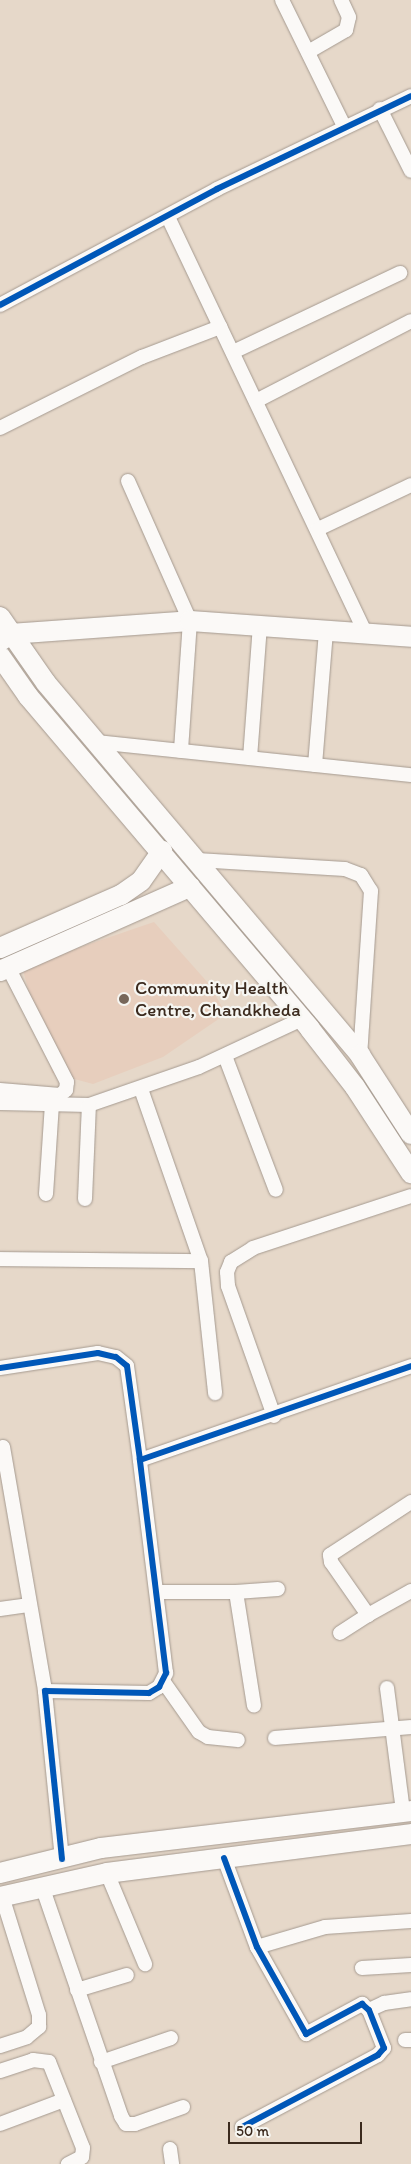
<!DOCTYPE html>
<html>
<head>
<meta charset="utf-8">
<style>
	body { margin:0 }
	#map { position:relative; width:411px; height:2164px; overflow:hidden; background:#e6d8c9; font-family:Itim,sans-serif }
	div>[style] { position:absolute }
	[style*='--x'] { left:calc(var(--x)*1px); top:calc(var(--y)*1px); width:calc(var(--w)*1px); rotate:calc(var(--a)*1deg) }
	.built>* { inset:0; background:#e7cebd }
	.roads { filter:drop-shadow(0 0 1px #a59a90) drop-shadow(0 0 1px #a59a90) }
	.street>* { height:14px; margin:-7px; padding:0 7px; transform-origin:7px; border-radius:7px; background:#fbf9f7 }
	.secondary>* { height:20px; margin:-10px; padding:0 10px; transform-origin:10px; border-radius:10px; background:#fbf9f7 }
	.cycleway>* { height:6px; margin:-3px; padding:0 3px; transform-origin:3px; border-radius:3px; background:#0057b8 }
	.dots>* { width:14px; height:14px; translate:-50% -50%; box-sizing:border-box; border:2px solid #f6f6f2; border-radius:50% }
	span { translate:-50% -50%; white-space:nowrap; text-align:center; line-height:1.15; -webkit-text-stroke:4.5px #f6f6f2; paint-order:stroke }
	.poi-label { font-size:19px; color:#3b2a1e }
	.left { translate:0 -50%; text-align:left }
	.scale { position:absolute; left:228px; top:2122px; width:134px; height:22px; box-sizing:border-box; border:2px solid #3b2a1e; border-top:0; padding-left:6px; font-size:15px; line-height:18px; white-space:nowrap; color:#3b2a1e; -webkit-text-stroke:4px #f6f6f2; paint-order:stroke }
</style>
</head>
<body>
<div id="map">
	<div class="built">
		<i style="clip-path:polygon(154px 922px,209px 984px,226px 1014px,163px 1057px,93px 1084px,52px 1073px,22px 967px)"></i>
	</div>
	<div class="roads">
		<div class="street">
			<i style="--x:282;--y:0;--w:140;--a:63.8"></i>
			<i style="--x:308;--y:52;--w:44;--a:-30.1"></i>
			<i style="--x:346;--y:30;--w:13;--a:-77"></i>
			<i style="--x:349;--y:17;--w:19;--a:-115"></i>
			<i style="--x:380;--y:109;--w:69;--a:63.4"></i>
			<i style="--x:168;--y:217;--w:459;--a:64.6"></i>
			<i style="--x:0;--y:305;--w:246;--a:-28.1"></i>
			<i style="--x:217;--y:189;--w:215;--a:-25.6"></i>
			<i style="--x:233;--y:352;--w:185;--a:-25.3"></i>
			<i style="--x:256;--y:401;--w:174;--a:-27.3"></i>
			<i style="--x:0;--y:428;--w:159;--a:-26.6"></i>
			<i style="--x:142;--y:357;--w:84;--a:-21"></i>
			<i style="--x:128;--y:481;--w:153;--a:66.1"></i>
			<i style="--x:190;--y:621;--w:130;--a:94"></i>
			<i style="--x:318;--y:529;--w:103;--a:-25.3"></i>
			<i style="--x:96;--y:742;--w:317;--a:6"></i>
			<i style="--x:250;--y:758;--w:133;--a:-85.7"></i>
			<i style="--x:315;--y:765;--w:135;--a:-85.3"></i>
			<i style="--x:197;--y:860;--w:148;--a:3.5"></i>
			<i style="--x:345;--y:869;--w:17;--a:21"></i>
			<i style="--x:361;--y:875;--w:19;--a:58"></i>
			<i style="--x:371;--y:891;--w:164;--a:93.8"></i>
			<i style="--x:225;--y:1056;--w:143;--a:69.2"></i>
			<i style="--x:141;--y:1089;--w:182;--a:70.8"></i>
			<i style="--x:201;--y:1261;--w:133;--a:83.9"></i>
			<i style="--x:0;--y:1090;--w:60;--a:4.8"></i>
			<i style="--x:60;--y:1095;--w:8;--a:-40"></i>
			<i style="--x:66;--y:1090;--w:8;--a:-83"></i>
			<i style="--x:67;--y:1082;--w:129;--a:-117.2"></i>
			<i style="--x:0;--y:1103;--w:89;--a:1.3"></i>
			<i style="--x:89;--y:1105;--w:116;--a:-19.1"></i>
			<i style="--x:199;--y:1067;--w:114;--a:-25"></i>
			<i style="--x:46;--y:1194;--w:90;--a:-86.2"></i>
			<i style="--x:85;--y:1199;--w:94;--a:-87.6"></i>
			<i style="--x:0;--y:1259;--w:201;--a:0.6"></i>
			<i style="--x:0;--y:1368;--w:99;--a:-8.7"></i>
			<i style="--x:98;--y:1353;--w:18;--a:13"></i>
			<i style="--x:116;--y:1357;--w:14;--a:39"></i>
			<i style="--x:127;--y:1366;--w:95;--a:82.1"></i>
			<i style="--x:140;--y:1460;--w:287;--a:-19.1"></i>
			<i style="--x:274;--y:1416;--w:138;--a:-109.5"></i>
			<i style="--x:228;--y:1286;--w:14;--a:-94"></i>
			<i style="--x:227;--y:1272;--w:11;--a:-68"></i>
			<i style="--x:231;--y:1262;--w:26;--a:-32"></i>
			<i style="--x:253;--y:1248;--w:166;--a:-18.2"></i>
			<i style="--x:3;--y:1447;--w:248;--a:80.2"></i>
			<i style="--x:411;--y:1502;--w:97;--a:146.8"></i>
			<i style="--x:330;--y:1555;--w:7;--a:82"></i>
			<i style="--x:331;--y:1562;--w:65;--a:55.1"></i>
			<i style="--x:368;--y:1615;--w:49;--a:-29.2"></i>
			<i style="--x:157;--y:1592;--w:79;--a:0"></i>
			<i style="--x:236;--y:1592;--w:115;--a:81"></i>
			<i style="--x:236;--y:1592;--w:42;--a:-4.1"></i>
			<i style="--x:0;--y:1609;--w:30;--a:-8"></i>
			<i style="--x:340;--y:1633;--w:33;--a:-33"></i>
			<i style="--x:163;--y:1681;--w:62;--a:54.8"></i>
			<i style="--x:199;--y:1732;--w:10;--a:29"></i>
			<i style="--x:208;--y:1737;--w:30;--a:6"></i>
			<i style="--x:387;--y:1688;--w:125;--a:82.6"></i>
			<i style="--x:275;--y:1738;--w:136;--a:-4.6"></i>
			<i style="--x:224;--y:1858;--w:95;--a:69.7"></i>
			<i style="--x:257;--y:1947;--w:100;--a:60.6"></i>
			<i style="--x:306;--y:2034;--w:64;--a:-28.2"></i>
			<i style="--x:362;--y:2004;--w:9;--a:41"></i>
			<i style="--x:369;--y:2010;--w:41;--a:68.5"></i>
			<i style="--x:384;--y:2048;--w:9;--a:131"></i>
			<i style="--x:378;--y:2055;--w:154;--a:152.1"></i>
			<i style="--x:62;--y:1859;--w:169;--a:-95.8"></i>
			<i style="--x:45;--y:1691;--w:104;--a:1.1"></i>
			<i style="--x:149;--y:1693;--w:12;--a:-31"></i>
			<i style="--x:159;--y:1687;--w:16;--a:-63"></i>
			<i style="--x:166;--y:1673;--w:215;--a:-97"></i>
			<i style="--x:107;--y:1873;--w:99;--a:67.3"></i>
			<i style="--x:42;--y:1886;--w:243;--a:71"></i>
			<i style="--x:121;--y:2116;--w:9;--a:58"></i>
			<i style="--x:126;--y:2124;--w:9;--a:0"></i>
			<i style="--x:135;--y:2124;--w:51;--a:-19.5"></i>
			<i style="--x:257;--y:1947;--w:71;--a:-16.4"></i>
			<i style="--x:325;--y:1927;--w:86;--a:-4"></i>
			<i style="--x:362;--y:1968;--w:49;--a:-3.5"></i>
			<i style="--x:77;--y:1990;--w:52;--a:-16.7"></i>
			<i style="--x:369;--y:2010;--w:17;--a:-25"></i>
			<i style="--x:384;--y:2003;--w:27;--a:-8"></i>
			<i style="--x:405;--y:2040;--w:6;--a:0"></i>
			<i style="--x:0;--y:2046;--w:28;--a:-18"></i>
			<i style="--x:27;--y:2037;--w:16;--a:-40"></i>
			<i style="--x:39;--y:2027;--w:12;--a:-90"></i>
			<i style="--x:39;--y:2015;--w:125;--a:-107.3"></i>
			<i style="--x:101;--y:2062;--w:74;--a:-18.9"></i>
			<i style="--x:0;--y:2071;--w:35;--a:-18"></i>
			<i style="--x:33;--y:2060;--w:16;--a:7"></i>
			<i style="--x:49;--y:2062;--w:92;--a:68.4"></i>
			<i style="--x:83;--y:2148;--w:9;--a:96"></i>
			<i style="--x:82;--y:2157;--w:16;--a:153"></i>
			<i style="--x:0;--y:2124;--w:68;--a:-20.6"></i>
			<i style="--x:170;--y:2149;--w:15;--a:82"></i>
		</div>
		<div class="secondary">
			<i style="--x:0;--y:617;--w:80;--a:55.1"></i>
			<i style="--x:46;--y:683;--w:487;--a:49.8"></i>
			<i style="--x:360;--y:1055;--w:94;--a:57.2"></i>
			<i style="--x:2;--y:640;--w:10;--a:-37"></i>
			<i style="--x:10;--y:634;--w:180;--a:-4.1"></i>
			<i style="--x:190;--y:621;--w:222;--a:4.1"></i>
			<i style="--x:0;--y:656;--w:49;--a:55"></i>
			<i style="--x:28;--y:696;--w:436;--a:49.7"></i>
			<i style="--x:310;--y:1029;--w:73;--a:52.2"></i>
			<i style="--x:355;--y:1087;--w:103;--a:56.9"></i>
			<i style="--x:0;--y:948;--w:132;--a:-23.7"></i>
			<i style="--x:121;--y:895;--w:24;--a:-35"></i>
			<i style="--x:141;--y:881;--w:37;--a:-55"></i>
			<i style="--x:0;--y:971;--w:208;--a:-23.9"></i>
			<i style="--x:0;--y:1873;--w:104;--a:-13.9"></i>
			<i style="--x:101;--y:1848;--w:312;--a:-6.8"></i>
			<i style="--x:0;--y:1897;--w:110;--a:-12.6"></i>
			<i style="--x:107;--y:1873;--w:306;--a:-7.3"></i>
		</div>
	</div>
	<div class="cycleway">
		<i style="--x:0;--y:305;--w:246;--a:-28.1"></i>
		<i style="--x:217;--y:189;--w:215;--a:-25.6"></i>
		<i style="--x:0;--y:1368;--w:99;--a:-8.7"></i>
		<i style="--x:98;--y:1353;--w:18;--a:13"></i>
		<i style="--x:116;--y:1357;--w:14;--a:39"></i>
		<i style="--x:127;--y:1366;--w:95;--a:82.1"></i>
		<i style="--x:140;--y:1460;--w:287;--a:-19.1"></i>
		<i style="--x:224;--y:1858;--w:95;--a:69.7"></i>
		<i style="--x:257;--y:1947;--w:100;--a:60.6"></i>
		<i style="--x:306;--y:2034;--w:64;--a:-28.2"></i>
		<i style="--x:362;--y:2004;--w:9;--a:41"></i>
		<i style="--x:369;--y:2010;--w:41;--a:68.5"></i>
		<i style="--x:384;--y:2048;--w:9;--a:131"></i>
		<i style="--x:378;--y:2055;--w:154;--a:152.1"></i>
		<i style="--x:62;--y:1859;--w:169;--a:-95.8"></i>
		<i style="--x:45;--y:1691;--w:104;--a:1.1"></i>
		<i style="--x:149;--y:1693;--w:12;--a:-31"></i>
		<i style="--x:159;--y:1687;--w:16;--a:-63"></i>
		<i style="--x:166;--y:1673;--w:215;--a:-97"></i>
	</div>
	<div class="dots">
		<i style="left:124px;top:999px;background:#77675a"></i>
	</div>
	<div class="poi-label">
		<span class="left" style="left:135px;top:999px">Community Health<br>Centre, Chandkheda</span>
	</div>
	<div class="scale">50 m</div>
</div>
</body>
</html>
